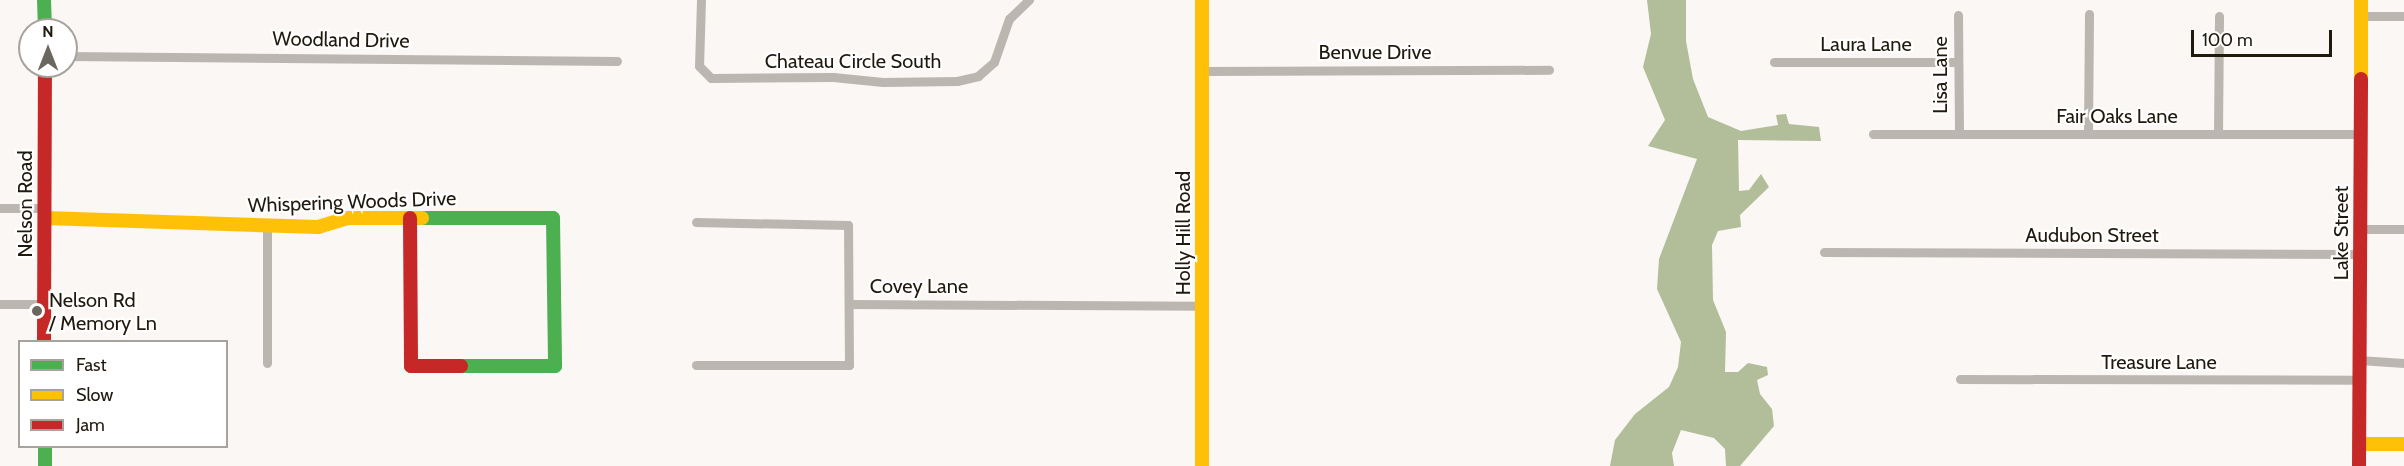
<!DOCTYPE html>
<html>
<head>
<meta charset="utf-8">
<style>
	body { margin:0 }
	#map { position:relative; width:2404px; height:466px; overflow:hidden; background:#faf7f4; font-family:Cabin,sans-serif }
	div>[style] { position:absolute }
	[style*='--x'] { left:calc(var(--x)*1px); top:calc(var(--y)*1px); width:calc(var(--w)*1px); rotate:calc(var(--a)*1deg) }
	.water>* { inset:0; background:#b2bd9a }
	.street>* { height:9px; margin:-4.5px; padding:0 4.5px; transform-origin:4.5px; border-radius:4.5px; background:#bcb6b1 }
	.fast>* { height:14px; margin:-7px; padding:0 7px; transform-origin:7px; border-radius:7px; background:#4caf50 }
	.slow>* { height:14px; margin:-7px; padding:0 7px; transform-origin:7px; border-radius:7px; background:#ffc107 }
	.jam>* { height:14px; margin:-7px; padding:0 7px; transform-origin:7px; border-radius:7px; background:#c62828 }
	.dots>* { width:16px; height:16px; translate:-50% -50%; box-sizing:border-box; border:3px solid #fff; border-radius:50% }
	span { translate:-50% -50%; white-space:nowrap; text-align:center; line-height:1.15; -webkit-text-stroke:4.5px #fff; paint-order:stroke }
	.street-label { font-size:20px; color:#20190e }
	.poi-label { font-size:20px; color:#20190e }
	.left { translate:0 -50%; text-align:left }
	.legend { position:absolute; left:18px; top:340px; width:210px; height:108px; box-sizing:border-box; background:#fff; border:2px solid #a6a39f; margin:0; padding:8px 10px; list-style:none; font-size:18px; color:#20190e }
	.legend li { display:flex; align-items:center; gap:12px; height:30px }
	.legend b { width:30px; border:2px solid #a6a39f }
	.north { position:absolute; left:18px; top:18px; width:60px; height:60px; box-sizing:border-box; background:#fff; border:2px solid #a6a39f; border-radius:50%; rotate:0deg; font-size:16px; font-weight:700; line-height:24px; text-align:center; color:#20190e }
	.north::after { content:''; display:block; margin:auto; width:21px; height:27px; background:#6c675e; clip-path:polygon(50% 0,100% 100%,50% 72%,0 100%) }
	.scale { position:absolute; left:2191px; top:30px; width:141px; height:27px; box-sizing:border-box; border:3px solid #20190e; border-top:0; padding-left:8px; font-size:18px; line-height:21px; white-space:nowrap; color:#20190e; -webkit-text-stroke:4px #fff; paint-order:stroke }
</style>
</head>
<body>
<div id="map">
	<div class="water">
		<i style="clip-path:polygon(1647px 0,1686px 0,1686px 41px,1693px 79px,1708px 117px,1741px 131px,1778px 125px,1776px 115px,1786px 114px,1789px 124px,1819px 127px,1821px 141px,1738px 140px,1739px 191px,1749px 190px,1761px 174px,1769px 187px,1740px 215px,1741px 227px,1718px 231px,1712px 245px,1713px 300px,1726px 332px,1725px 372px,1738px 372px,1748px 363px,1767px 367px,1768px 375px,1757px 380px,1760px 394px,1772px 409px,1774px 426px,1740px 466px,1726px 466px,1725px 449px,1714px 438px,1681px 430px,1672px 453px,1674px 466px,1610px 466px,1615px 440px,1635px 414px,1669px 387px,1678px 367px,1681px 342px,1657px 289px,1659px 259px,1697px 159px,1648px 146px,1665px 120px,1643px 67px,1651px 34px)"></i>
	</div>
	<div class="street">
		<i style="--x:701;--y:0;--w:66;--a:91.7"></i>
		<i style="--x:699;--y:66;--w:17;--a:45"></i>
		<i style="--x:711;--y:78;--w:122;--a:-0.5"></i>
		<i style="--x:833;--y:77;--w:50;--a:5.7"></i>
		<i style="--x:883;--y:82;--w:74;--a:-0.8"></i>
		<i style="--x:957;--y:81;--w:22;--a:-13"></i>
		<i style="--x:978;--y:76;--w:21;--a:-41"></i>
		<i style="--x:994;--y:62;--w:46;--a:-70.8"></i>
		<i style="--x:1009;--y:19;--w:28;--a:-44"></i>
		<i style="--x:1958;--y:15;--w:119;--a:89.5"></i>
		<i style="--x:2361;--y:16;--w:43;--a:0"></i>
		<i style="--x:66;--y:56;--w:551;--a:0.52"></i>
		<i style="--x:1774;--y:62;--w:184;--a:0"></i>
		<i style="--x:1202;--y:71;--w:347;--a:-0.2"></i>
		<i style="--x:2088;--y:133;--w:119;--a:-89.5"></i>
		<i style="--x:1873;--y:134;--w:488;--a:0"></i>
		<i style="--x:2218;--y:134;--w:118;--a:-89.5"></i>
		<i style="--x:0;--y:208;--w:44;--a:0"></i>
		<i style="--x:267;--y:226;--w:137;--a:90"></i>
		<i style="--x:2360;--y:229;--w:44;--a:0"></i>
		<i style="--x:1824;--y:252;--w:536;--a:0.21"></i>
		<i style="--x:0;--y:304;--w:44;--a:0"></i>
		<i style="--x:849;--y:304;--w:353;--a:0.3"></i>
		<i style="--x:2359;--y:360;--w:45;--a:3.8"></i>
		<i style="--x:696;--y:365;--w:153;--a:0"></i>
		<i style="--x:849;--y:365;--w:140;--a:-90.4"></i>
		<i style="--x:848;--y:225;--w:152;--a:-178.9"></i>
		<i style="--x:1960;--y:379;--w:399;--a:0.1"></i>
	</div>
	<div class="fast">
		<i style="--x:44;--y:0;--w:30;--a:88"></i>
		<i style="--x:422;--y:218;--w:131;--a:0"></i>
		<i style="--x:553;--y:218;--w:148;--a:89.2"></i>
		<i style="--x:555;--y:366;--w:94;--a:180"></i>
		<i style="--x:45;--y:446;--w:20;--a:90"></i>
	</div>
	<div class="slow">
		<i style="--x:1202;--y:0;--w:466;--a:90"></i>
		<i style="--x:2361;--y:79;--w:79;--a:-90"></i>
		<i style="--x:45;--y:218;--w:273;--a:1.9"></i>
		<i style="--x:318;--y:227;--w:31;--a:-17"></i>
		<i style="--x:348;--y:218;--w:74;--a:0"></i>
		<i style="--x:2359;--y:444;--w:45;--a:0"></i>
	</div>
	<div class="jam">
		<i style="--x:410;--y:218;--w:148;--a:89.6"></i>
		<i style="--x:411;--y:366;--w:50;--a:0"></i>
		<i style="--x:44;--y:342;--w:276;--a:-89.8"></i>
		<i style="--x:2359;--y:466;--w:387;--a:-89.7"></i>
	</div>
	<div class="dots">
		<i style="left:37px;top:311px;background:#6c675e"></i>
	</div>
	<div class="street-label">
		<span style="left:341px;top:40px;rotate:1deg">Woodland Drive</span>
		<span style="left:1866px;top:44px">Laura Lane</span>
		<span style="left:1375px;top:52px">Benvue Drive</span>
		<span style="left:853px;top:61px">Chateau Circle South</span>
		<span style="left:1940px;top:75px;rotate:-90deg">Lisa Lane</span>
		<span style="left:2117px;top:116px">Fair Oaks Lane</span>
		<span style="left:352px;top:202px;rotate:-2deg">Whispering Woods Drive</span>
		<span style="left:25px;top:204px;rotate:-90deg">Nelson Road</span>
		<span style="left:1183px;top:233px;rotate:-90deg">Holly Hill Road</span>
		<span style="left:2341px;top:233px;rotate:-90deg">Lake Street</span>
		<span style="left:2092px;top:235px">Audubon Street</span>
		<span style="left:919px;top:286px">Covey Lane</span>
		<span style="left:2159px;top:362px">Treasure Lane</span>
	</div>
	<div class="poi-label">
		<span class="left" style="left:49px;top:312px">Nelson Rd<br>/ Memory Ln</span>
	</div>
	<ul class="legend">
	<li><b style="height:8px;background:#4caf50"></b>Fast</li>
	<li><b style="height:8px;background:#ffc107"></b>Slow</li>
	<li><b style="height:8px;background:#c62828"></b>Jam</li>
	</ul>
	<div class="north">N</div>
	<div class="scale">100 m</div>
</div>
</body>
</html>
